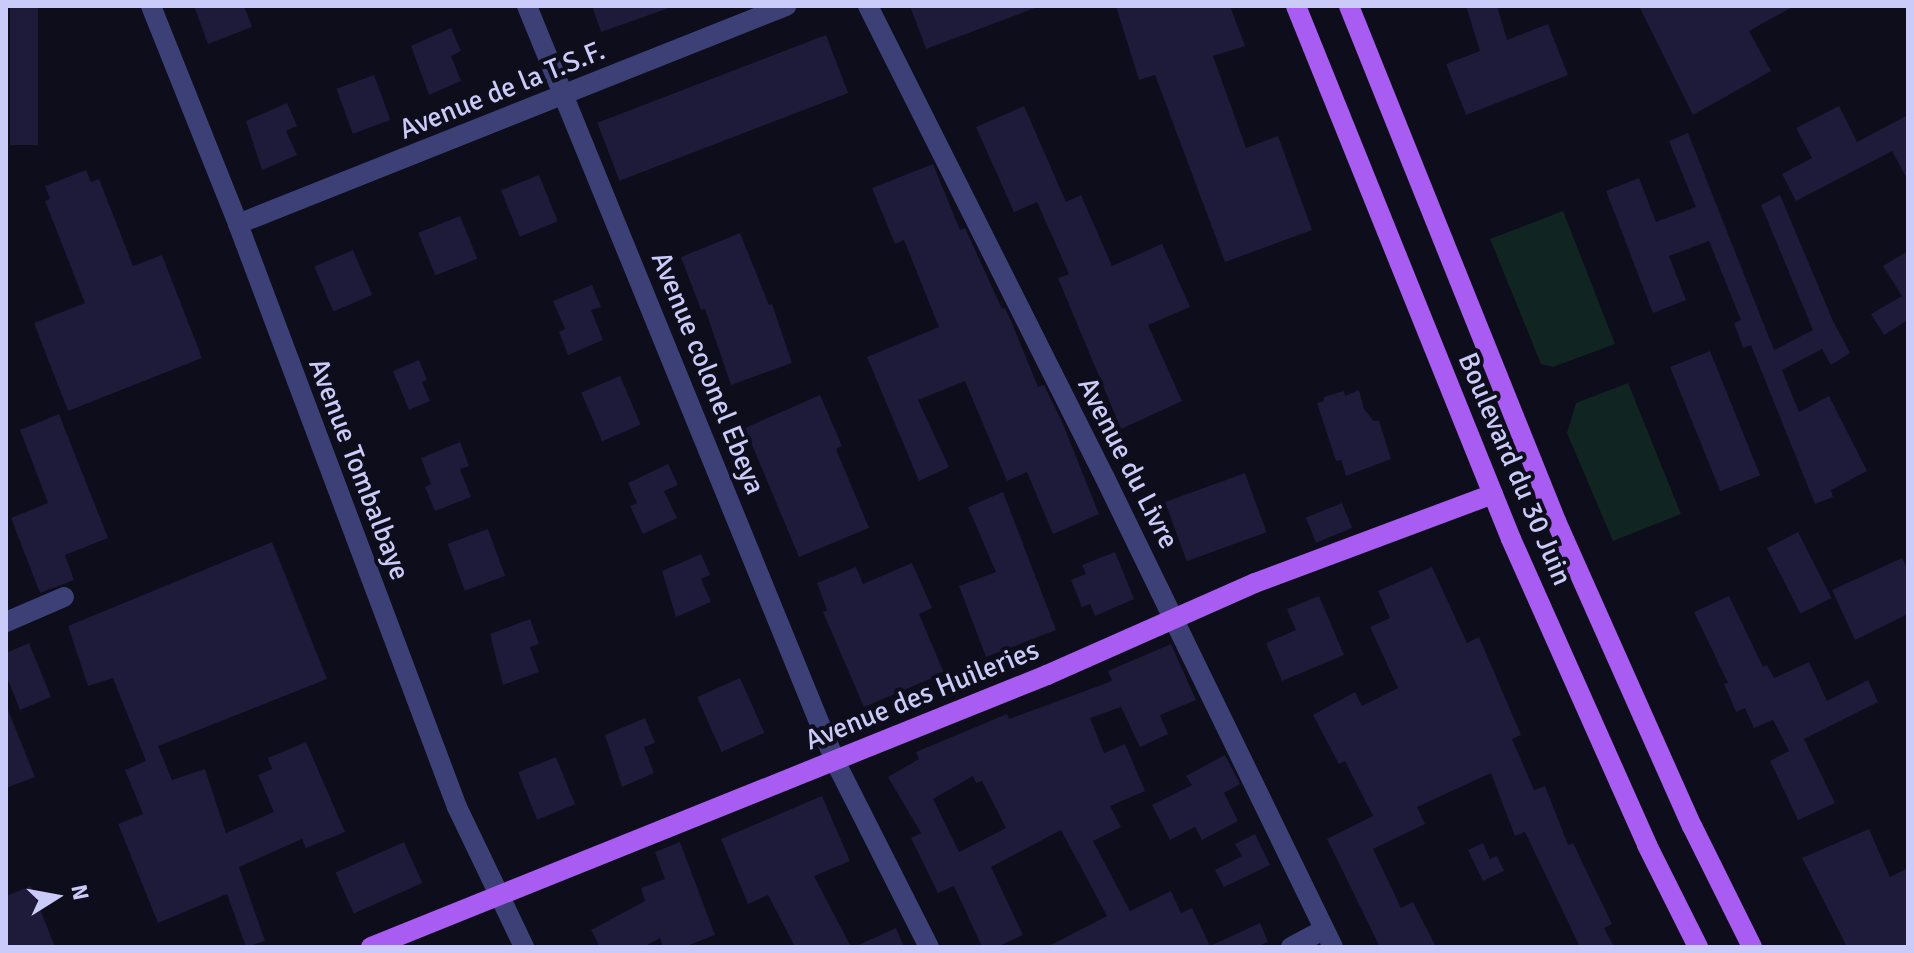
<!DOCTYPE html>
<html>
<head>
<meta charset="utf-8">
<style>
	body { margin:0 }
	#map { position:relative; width:1914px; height:953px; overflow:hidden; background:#0d0d1b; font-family:Signika,sans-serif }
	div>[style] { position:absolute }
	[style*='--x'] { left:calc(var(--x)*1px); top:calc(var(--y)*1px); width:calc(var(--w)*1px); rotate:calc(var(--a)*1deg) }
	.green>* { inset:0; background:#102421 }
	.building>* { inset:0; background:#1d1a3a; transform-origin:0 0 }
	.minor>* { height:20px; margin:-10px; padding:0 10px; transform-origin:10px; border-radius:10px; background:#3c4076 }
	.major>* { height:20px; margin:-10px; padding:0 10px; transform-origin:10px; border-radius:10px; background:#a95cf1 }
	span { translate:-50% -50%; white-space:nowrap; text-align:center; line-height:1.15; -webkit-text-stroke:8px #0d0d1b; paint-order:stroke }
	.street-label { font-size:28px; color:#cbcbfa }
	.frame { position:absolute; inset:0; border:8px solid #cbcbfa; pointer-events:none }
	.north { position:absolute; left:16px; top:857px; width:80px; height:80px; -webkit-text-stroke:6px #0d0d1b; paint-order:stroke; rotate:79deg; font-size:22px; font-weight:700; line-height:32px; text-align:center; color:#cbcbfa }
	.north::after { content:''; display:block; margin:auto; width:28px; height:36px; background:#cbcbfa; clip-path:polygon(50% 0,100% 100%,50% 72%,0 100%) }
</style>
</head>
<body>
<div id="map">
	<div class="green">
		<i style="clip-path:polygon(1563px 211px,1615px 344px,1553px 367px,1541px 364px,1490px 239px)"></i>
		<i style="clip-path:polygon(1628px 383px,1681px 514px,1613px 541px,1567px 433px,1576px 403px)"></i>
	</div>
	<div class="building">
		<i style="left:10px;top:6px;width:28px;height:139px"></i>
		<i style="clip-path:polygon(194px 6px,244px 6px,252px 27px,208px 44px)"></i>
		<i style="clip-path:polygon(592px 6px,669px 6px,669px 8px,601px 32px)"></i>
		<i style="clip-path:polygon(910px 6px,1035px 6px,1035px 8px,926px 49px)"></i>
		<i style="clip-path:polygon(1116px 6px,1230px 6px,1245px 46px,1213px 56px,1246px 148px,1278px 136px,1312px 230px,1225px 262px,1155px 75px,1139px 80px)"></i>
		<i style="clip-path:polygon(1466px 6px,1497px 6px,1507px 40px,1548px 24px,1568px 75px,1466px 115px,1446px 64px,1480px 51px)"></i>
		<i style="clip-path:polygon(1639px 6px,1794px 6px,1749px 31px,1771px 71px,1693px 115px)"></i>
		<i style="clip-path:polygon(451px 28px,461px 51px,451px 56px,461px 81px,429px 95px,411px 46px)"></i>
		<i style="left:826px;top:35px;width:62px;height:245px;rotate:69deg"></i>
		<i style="left:374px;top:75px;width:48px;height:40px;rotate:70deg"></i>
		<i style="clip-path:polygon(287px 103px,297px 126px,286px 131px,297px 155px,262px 170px,246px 121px)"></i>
		<i style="clip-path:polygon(1024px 106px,1066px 202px,1081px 195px,1112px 266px,1162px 244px,1190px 307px,1148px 325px,1182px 401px,1121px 429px,1058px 278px,1069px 274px,1037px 202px,1014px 212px,976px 127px)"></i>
		<i style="clip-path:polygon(1839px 106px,1857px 142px,1908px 115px,1908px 181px,1892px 151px,1796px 201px,1782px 174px,1812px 158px,1796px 128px)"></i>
		<i style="clip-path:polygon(1688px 133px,1774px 350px,1813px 330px,1761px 205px,1780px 195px,1833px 321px,1850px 353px,1831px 365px,1822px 349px,1782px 370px,1799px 412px,1829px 396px,1867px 471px,1831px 490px,1833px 497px,1815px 504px,1751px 345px,1743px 348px,1734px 323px,1741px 320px,1709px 241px,1669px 256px,1686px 300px,1653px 313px,1606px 191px,1639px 178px,1656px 222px,1696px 207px,1669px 141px)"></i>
		<i style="clip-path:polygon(933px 164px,960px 230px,965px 228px,1002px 309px,1005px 308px,1011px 321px,1038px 387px,1044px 385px,1063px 424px,1099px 514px,1053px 534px,1027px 472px,1007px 481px,965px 381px,918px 400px,949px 467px,919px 481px,867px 357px,939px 327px,904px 240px,895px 244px,872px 188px)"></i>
		<i style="clip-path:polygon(86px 170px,91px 182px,99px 179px,133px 266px,162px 255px,202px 358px,68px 411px,34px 323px,85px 303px,45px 201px,50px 199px,45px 186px)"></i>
		<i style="left:539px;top:175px;width:50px;height:41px;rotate:68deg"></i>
		<i style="left:460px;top:216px;width:46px;height:45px;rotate:68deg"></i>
		<i style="clip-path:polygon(740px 233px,769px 305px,772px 304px,792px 363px,731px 385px,705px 309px,701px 310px,681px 257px)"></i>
		<i style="left:353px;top:250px;width:49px;height:42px;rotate:67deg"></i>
		<i style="clip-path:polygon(1908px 251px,1908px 320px,1884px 335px,1871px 314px,1902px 296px,1883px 266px)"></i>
		<i style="clip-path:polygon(592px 285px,601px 307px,591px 310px,603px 340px,568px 355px,559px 332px,565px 329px,553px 301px)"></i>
		<i style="left:1710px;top:351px;width:134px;height:43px;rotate:68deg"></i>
		<i style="clip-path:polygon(419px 360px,427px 380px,422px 382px,430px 401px,409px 410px,393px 371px)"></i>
		<i style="left:620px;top:376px;width:53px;height:42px;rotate:67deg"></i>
		<i style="clip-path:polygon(1359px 390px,1364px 409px,1374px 421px,1379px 421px,1391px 459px,1346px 476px,1341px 460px,1336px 461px,1317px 403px,1324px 401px,1324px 397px,1344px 391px,1345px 396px)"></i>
		<i style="clip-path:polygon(820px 395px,842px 446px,836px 449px,869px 528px,799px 557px,745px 428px)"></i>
		<i style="clip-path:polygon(59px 414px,108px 538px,65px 555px,74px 580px,40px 593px,11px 518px,48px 503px,20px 430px)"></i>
		<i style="clip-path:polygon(460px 442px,469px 466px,460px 469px,471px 497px,435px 511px,425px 487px,431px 484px,421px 458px)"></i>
		<i style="clip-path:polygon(668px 464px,678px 485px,664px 491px,677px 518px,643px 534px,630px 506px,637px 503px,628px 483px)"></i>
		<i style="left:1245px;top:473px;width:63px;height:85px;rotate:70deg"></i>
		<i style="clip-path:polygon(1003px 492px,1056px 630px,986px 657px,959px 586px,996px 572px,968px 507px)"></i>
		<i style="left:1342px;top:503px;width:27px;height:39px;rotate:68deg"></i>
		<i style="left:488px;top:529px;width:50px;height:43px;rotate:70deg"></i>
		<i style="left:1798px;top:532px;width:74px;height:35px;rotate:63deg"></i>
		<i style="clip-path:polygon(272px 542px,327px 679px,158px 746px,172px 780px,205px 769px,226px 833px,274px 812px,258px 775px,272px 769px,268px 758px,306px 742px,345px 832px,306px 848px,302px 839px,239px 867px,265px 941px,246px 947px,227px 894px,158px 923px,118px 824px,143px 814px,125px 770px,146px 761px,113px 678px,88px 686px,68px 626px)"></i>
		<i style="clip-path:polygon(1115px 552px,1134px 599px,1095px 616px,1090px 604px,1082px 607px,1071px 580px,1086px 574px,1082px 565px)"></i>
		<i style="clip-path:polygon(701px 554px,710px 575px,701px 579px,711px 602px,676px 617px,662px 571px)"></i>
		<i style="clip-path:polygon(1902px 558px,1908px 570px,1908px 614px,1855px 640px,1832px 590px)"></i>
		<i style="clip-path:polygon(912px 563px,932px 608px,919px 614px,944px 673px,864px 707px,823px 612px,827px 610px,817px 583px,856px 567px,863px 584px)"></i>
		<i style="clip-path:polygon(1432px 567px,1467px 643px,1479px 637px,1521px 735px,1512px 739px,1534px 790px,1545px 786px,1568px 845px,1573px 843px,1612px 924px,1604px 928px,1614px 947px,1580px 947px,1525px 832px,1515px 836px,1491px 773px,1417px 807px,1425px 824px,1373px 849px,1401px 908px,1413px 902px,1436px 947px,1380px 947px,1327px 839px,1373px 816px,1345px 761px,1339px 764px,1313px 715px,1355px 692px,1362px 706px,1398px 688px,1370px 627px,1390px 618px,1378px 591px)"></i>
		<i style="clip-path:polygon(1319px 596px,1344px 655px,1282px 681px,1266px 643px,1296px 630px,1287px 609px)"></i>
		<i style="clip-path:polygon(1729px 596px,1763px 667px,1767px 665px,1774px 678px,1809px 662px,1827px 701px,1868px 680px,1878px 702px,1804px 739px,1835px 803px,1798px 820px,1770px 761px,1789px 751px,1773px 720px,1754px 728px,1745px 708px,1736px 712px,1724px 684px,1728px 683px,1694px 612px)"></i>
		<i style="clip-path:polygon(530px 619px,539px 644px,530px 647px,539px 672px,503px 685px,490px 634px)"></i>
		<i style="clip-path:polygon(29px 643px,51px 697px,20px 710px,6px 675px,6px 653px)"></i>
		<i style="clip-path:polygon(evenodd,1171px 644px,1196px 700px,1160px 715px,1168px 734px,1140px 747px,1121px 707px,1090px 718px,1104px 753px,1125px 744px,1145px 791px,1110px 806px,1121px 827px,1093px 841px,1130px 911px,1171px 891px,1181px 913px,1192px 908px,1210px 946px,1260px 923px,1268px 942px,1256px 947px,1047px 947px,1107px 916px,1061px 830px,991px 867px,1023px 935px,997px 947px,982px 947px,954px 886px,938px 893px,911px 838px,921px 833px,888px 777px,919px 759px,916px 752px,1007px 714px,1009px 719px,1112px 681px,1108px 671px,1171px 644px,973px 776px,976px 783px,982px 781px,1006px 828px,959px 852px,933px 799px,973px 776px)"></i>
		<i style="left:740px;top:678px;width:60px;height:47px;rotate:66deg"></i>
		<i style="clip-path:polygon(6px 705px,35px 777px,6px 788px)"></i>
		<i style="clip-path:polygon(645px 718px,655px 743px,644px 747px,654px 773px,622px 787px,605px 735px)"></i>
		<i style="clip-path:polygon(1225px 755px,1240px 784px,1224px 793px,1238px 821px,1202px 840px,1195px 827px,1170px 840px,1152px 805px,1192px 785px,1186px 776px)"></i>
		<i style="left:556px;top:757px;width:51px;height:41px;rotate:68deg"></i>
		<i style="clip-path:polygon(822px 796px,850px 861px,814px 876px,851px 947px,795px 947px,768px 895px,748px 904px,721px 839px)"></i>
		<i style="clip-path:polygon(1869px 829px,1890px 877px,1908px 868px,1908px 947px,1847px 947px,1802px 858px)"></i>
		<i style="clip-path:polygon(1255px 834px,1270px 865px,1224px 887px,1215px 870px,1242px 856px,1235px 844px)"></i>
		<i style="left:404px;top:842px;width:45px;height:75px;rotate:66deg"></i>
		<i style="clip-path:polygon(680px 842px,715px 935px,684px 947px,663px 947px,660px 938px,643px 947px,600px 947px,591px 930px,645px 901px,641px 888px,665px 879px,655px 852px)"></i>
		<i style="clip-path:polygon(1483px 843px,1490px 859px,1497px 856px,1504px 871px,1483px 881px,1468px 850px)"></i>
		<i style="clip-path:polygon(31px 886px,55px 947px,6px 947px,6px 896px)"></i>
		<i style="clip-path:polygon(896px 928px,904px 947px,854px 947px)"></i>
	</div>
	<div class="minor">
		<i style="--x:151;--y:6;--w:235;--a:68.2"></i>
		<i style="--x:238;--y:224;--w:623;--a:69.41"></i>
		<i style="--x:457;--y:807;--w:155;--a:64.4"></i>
		<i style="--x:527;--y:6;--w:815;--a:67.81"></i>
		<i style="--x:835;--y:761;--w:208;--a:63.2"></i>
		<i style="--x:868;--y:6;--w:528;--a:63.34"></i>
		<i style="--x:1105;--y:478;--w:521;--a:64.07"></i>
		<i style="--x:238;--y:224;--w:590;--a:-21.69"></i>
		<i style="--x:6;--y:622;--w:63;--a:-23.3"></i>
		<i style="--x:1291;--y:947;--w:36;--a:-28"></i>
	</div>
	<div class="major">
		<i style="--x:1296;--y:6;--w:575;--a:68.03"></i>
		<i style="--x:1511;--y:539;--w:335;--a:66"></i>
		<i style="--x:1647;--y:845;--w:114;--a:63.4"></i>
		<i style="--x:1349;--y:6;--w:555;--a:68.1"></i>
		<i style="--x:1556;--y:521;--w:334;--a:66"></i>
		<i style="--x:1692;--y:826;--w:135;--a:63.6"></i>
		<i style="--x:371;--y:947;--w:729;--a:-21.92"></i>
		<i style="--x:1047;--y:675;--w:227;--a:-23.9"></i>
		<i style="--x:1255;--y:583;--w:254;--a:-20.5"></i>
	</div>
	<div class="street-label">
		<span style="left:502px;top:90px;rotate:-22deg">Avenue de la T.S.F.</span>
		<span style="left:708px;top:373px;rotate:68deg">Avenue colonel Ebeya</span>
		<span style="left:1128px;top:463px;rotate:63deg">Avenue du Livre</span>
		<span style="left:359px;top:469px;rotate:69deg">Avenue Tombalbaye</span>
		<span style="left:1515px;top:469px;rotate:67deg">Boulevard du 30 Juin</span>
		<span style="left:922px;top:695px;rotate:-22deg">Avenue des Huileries</span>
	</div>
	<div class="frame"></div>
	<div class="north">N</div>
</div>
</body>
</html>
